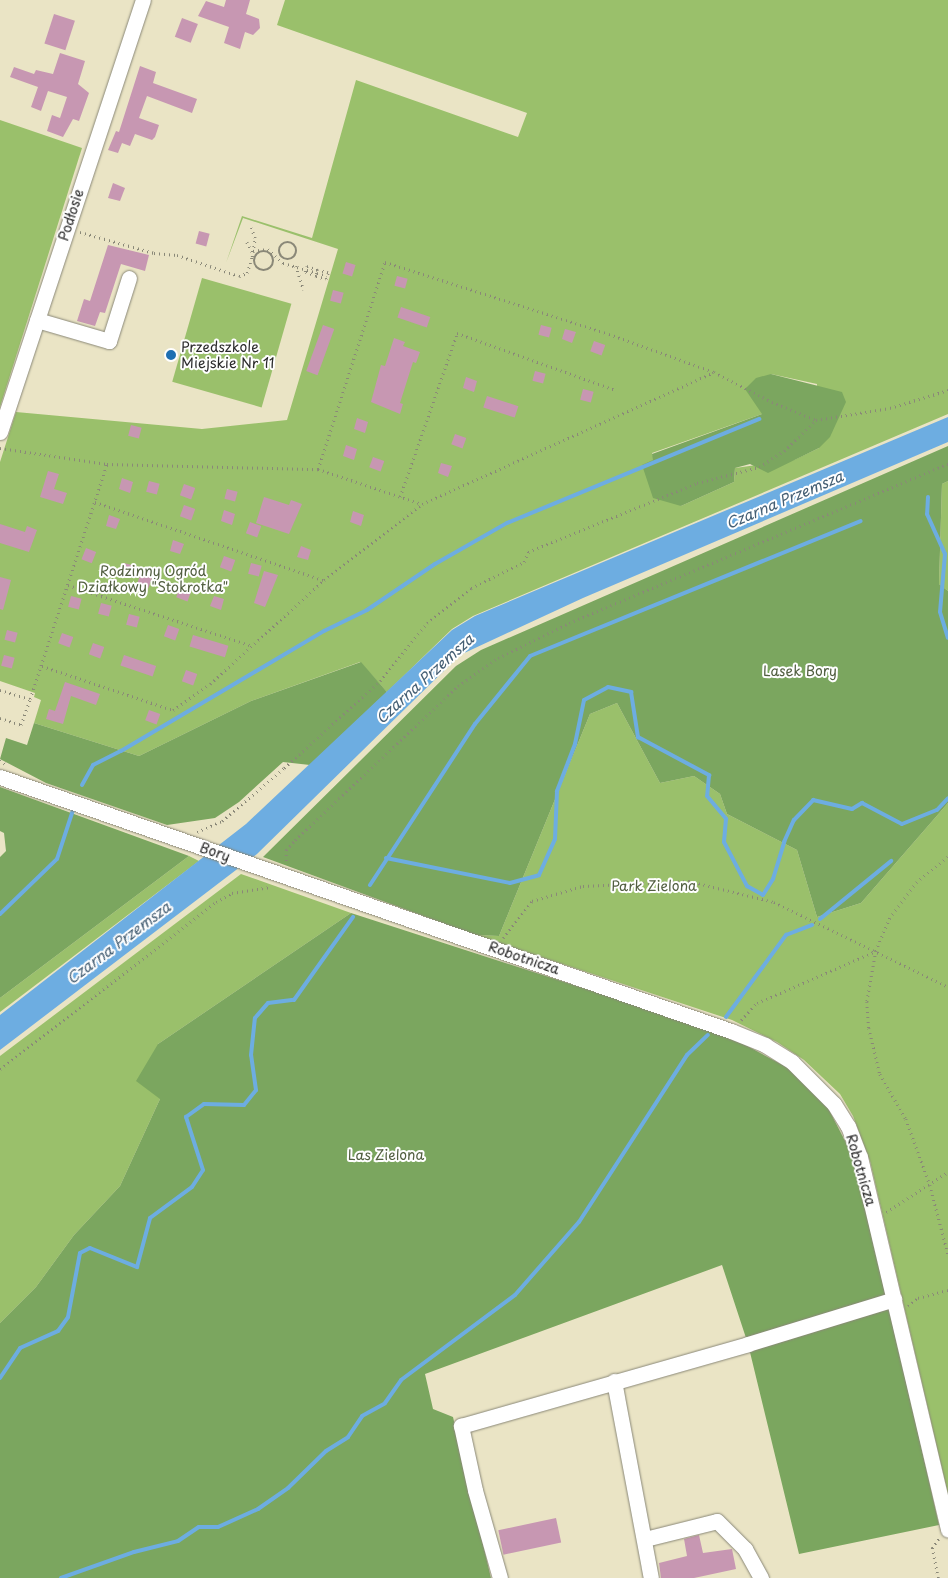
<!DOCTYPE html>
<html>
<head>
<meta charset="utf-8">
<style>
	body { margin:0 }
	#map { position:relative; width:948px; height:1578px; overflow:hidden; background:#eae4c5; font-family:"Playpen Sans",sans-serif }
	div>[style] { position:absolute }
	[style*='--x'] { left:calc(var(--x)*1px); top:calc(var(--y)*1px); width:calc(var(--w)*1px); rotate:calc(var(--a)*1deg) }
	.green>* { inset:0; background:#9ac06b; transform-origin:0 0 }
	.forest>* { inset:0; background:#7ba65f }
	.water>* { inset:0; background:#6dade1 }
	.stream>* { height:4px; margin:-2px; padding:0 2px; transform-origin:2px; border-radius:2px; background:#6dade1 }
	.building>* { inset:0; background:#c797b2; transform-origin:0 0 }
	.path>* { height:2.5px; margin-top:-1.25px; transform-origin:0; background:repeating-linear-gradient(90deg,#8a8878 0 1px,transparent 0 5px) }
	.path>.ring { margin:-1.25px; padding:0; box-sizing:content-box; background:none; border:2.5px solid #8a8878; border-radius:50% }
	.roads { filter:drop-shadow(0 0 1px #8a8878) drop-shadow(0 0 1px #8a8878) }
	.minor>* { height:15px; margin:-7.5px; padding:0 7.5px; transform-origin:7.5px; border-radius:7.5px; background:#fff }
	.dots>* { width:14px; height:14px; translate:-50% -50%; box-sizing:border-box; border:2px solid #fff; border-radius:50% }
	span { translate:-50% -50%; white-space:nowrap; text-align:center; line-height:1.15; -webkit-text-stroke:4px #fff; paint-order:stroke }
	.street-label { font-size:14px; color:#2b2b2b }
	.poi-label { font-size:14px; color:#2b2b2b }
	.left { translate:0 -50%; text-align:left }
	.park-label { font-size:14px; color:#525f41 }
	.water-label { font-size:15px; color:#455f74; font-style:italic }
</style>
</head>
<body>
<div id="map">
	<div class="green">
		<i style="clip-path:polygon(evenodd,285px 0,948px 0,948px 414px,473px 616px,452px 629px,387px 692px,360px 662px,251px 701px,139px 756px,34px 723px,41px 700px,34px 697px,35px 693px,0 681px,0 462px,16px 412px,202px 429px,287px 420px,338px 249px,243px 218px,226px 263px,242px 216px,312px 238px,356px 80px,518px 137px,527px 113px,277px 25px,285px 0,771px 374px,817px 384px,819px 448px,794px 460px,735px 468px,734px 482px,681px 506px,642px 466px,654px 460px,652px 453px,762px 414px,771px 374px)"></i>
		<i style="clip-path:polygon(0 120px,82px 148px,0 407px)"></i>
		<i style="left:202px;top:278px;width:93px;height:108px;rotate:16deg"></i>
		<i style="clip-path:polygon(948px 481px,948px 591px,939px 584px,942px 484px)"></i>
		<i style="clip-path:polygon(617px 703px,660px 783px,694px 776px,720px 794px,727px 814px,797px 850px,817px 917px,861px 903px,948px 803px,948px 1494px,870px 1161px,853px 1116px,840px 1094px,804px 1060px,777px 1042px,732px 1020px,475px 935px,499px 936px,590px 714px)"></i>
		<i style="clip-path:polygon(189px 856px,199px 861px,0 1012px,0 998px)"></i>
		<i style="clip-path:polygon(241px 874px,351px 913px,158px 1044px,160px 1099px,120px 1186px,74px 1235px,36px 1287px,0 1323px,0 1056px)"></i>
	</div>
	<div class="forest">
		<i style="clip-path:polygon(771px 374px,842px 392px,846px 402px,830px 437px,819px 448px,768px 473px,750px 464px,735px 468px,734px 482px,681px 506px,653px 498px,642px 465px,653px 460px,652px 454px,762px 414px,745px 389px,756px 378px)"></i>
		<i style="clip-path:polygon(948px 446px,948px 481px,942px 484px,939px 584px,948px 591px,948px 803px,861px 903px,817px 917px,797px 850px,727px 814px,720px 794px,694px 776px,660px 783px,617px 703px,590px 714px,499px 936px,475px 935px,263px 857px,456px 666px,481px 650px)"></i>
		<i style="clip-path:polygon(361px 662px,387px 692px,310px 765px,283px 762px,239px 802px,215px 818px,167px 825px,46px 783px,0 759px,6px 738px,27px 745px,34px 723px,139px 756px,251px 701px)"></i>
		<i style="clip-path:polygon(0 787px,189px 856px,0 998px,0 857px,6px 851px,4px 833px,0 831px)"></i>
		<i style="clip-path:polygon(351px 913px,725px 1034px,790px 1069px,827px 1106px,857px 1164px,939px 1525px,799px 1554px,748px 1344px,722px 1265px,425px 1374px,433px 1409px,453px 1417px,491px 1578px,0 1578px,0 1323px,36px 1287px,74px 1235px,120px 1186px,160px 1099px,136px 1081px,158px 1044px)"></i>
	</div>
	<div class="water">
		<i style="clip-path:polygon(948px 417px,948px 442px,583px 598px,460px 655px,257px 854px,0 1050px,0 1015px,246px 824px,452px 630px,475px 616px)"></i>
	</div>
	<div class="stream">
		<i style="--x:928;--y:497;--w:17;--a:93"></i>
		<i style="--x:927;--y:514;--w:44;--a:65.8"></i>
		<i style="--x:945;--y:554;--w:58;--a:94.9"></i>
		<i style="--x:940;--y:612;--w:27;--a:73"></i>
		<i style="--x:82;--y:785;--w:23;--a:-61"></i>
		<i style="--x:93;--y:765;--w:31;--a:-27"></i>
		<i style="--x:121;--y:751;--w:236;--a:-30.6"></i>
		<i style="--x:324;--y:631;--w:48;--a:-26"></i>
		<i style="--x:367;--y:610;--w:82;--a:-34.1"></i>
		<i style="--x:435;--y:564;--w:83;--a:-29.7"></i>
		<i style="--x:507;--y:523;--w:273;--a:-22.4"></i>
		<i style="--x:386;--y:858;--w:126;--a:11.4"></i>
		<i style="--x:510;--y:883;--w:30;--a:-15"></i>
		<i style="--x:539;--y:875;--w:39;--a:-66"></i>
		<i style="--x:555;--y:839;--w:48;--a:-87.6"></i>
		<i style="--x:557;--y:791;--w:50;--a:-69"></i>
		<i style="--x:575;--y:744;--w:45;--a:-78.4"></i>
		<i style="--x:584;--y:700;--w:27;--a:-28"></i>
		<i style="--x:608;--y:687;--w:24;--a:12"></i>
		<i style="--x:631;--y:692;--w:46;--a:81.2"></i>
		<i style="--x:638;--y:737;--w:81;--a:28.2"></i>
		<i style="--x:709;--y:775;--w:21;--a:95"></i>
		<i style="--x:707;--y:796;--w:30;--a:50"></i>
		<i style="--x:726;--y:819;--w:23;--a:95"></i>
		<i style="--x:724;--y:842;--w:50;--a:62.4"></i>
		<i style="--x:747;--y:886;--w:18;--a:29"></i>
		<i style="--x:763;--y:895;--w:19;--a:-58"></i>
		<i style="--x:773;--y:879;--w:39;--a:-73"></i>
		<i style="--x:784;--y:842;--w:24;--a:-66"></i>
		<i style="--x:794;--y:820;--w:28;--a:-46"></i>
		<i style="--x:813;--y:800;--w:40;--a:13"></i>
		<i style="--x:852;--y:809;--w:12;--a:-31"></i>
		<i style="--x:862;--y:803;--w:45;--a:27.7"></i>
		<i style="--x:902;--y:824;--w:38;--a:-22"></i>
		<i style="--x:937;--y:810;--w:16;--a:-47"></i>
		<i style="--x:370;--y:885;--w:192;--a:-56.9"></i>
		<i style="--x:475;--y:724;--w:87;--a:-51"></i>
		<i style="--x:530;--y:656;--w:357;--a:-22.2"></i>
		<i style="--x:0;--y:914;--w:79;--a:-44"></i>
		<i style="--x:57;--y:859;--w:52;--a:-71.9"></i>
		<i style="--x:820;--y:919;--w:92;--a:-39.2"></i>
		<i style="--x:726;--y:1017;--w:102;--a:-53.8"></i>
		<i style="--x:786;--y:935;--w:28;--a:-21"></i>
		<i style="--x:0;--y:1378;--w:36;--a:-56"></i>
		<i style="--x:20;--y:1348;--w:42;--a:-24.1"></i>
		<i style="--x:58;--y:1331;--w:17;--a:-54"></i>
		<i style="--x:68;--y:1317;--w:65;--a:-79.4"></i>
		<i style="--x:80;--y:1253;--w:11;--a:-27"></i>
		<i style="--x:90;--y:1248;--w:51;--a:22"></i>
		<i style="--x:137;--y:1267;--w:51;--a:-75.1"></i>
		<i style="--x:150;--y:1218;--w:52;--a:-36.4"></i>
		<i style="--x:192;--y:1187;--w:20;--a:-57"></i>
		<i style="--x:203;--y:1170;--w:56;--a:-107.8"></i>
		<i style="--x:186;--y:1117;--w:22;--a:-36"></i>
		<i style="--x:204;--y:1104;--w:40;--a:1.4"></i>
		<i style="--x:244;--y:1105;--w:19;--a:-51"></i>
		<i style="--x:256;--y:1090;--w:35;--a:-98"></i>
		<i style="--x:251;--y:1055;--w:37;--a:-84"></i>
		<i style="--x:255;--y:1018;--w:20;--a:-49"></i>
		<i style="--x:268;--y:1003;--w:26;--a:-7"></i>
		<i style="--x:294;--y:1000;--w:102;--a:-54.6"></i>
		<i style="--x:61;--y:1578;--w:77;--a:-19.6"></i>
		<i style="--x:134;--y:1552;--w:45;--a:-14"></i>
		<i style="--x:178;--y:1541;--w:25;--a:-34"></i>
		<i style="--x:199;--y:1527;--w:19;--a:0"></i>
		<i style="--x:218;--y:1527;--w:44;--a:-24.2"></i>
		<i style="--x:258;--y:1509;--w:37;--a:-35"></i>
		<i style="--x:288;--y:1488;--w:53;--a:-44.2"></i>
		<i style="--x:326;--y:1451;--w:26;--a:-32"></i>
		<i style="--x:348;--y:1437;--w:25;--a:-56"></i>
		<i style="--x:362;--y:1416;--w:26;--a:-29"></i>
		<i style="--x:385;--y:1403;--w:28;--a:-55"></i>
		<i style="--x:401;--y:1380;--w:142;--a:-36.7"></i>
		<i style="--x:515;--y:1295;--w:97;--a:-48.8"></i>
		<i style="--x:579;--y:1222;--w:199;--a:-57.1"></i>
		<i style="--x:687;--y:1055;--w:29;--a:-44"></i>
	</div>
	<div class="building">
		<i style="clip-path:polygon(226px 0,250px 0,246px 14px,259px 19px,260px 28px,253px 35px,245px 32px,240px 49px,224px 43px,229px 27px,198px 16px,206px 1px,224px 7px)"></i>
		<i style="left:54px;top:14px;width:22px;height:31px;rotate:18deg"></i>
		<i style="left:182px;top:18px;width:17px;height:20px;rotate:21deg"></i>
		<i style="clip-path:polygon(60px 53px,85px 61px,78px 84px,89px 93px,79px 121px,73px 119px,63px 137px,47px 131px,52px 115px,60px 118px,67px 97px,48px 91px,41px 111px,31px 107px,38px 87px,10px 77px,14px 67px,34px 74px,36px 70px,53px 74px)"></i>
		<i style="clip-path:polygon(140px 66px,156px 72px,153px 83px,197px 99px,192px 113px,147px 96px,139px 118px,159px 125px,155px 137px,152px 140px,135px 134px,130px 146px,122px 143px,118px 153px,108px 150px,116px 131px,119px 132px)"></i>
		<i style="clip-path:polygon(113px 183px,125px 188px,120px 201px,108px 198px)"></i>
		<i style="left:199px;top:231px;width:11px;height:13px;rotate:15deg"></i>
		<i style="clip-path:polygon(108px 245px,149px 255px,145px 271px,121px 264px,105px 313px,100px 312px,95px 326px,77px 321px,84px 299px,90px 301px)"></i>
		<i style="left:346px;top:262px;width:10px;height:12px;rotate:17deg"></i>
		<i style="left:397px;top:276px;width:11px;height:10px;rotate:15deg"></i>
		<i style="left:333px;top:290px;width:11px;height:11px;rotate:15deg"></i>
		<i style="left:401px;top:307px;width:31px;height:11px;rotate:19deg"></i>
		<i style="left:323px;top:325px;width:12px;height:49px;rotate:20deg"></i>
		<i style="left:541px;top:325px;width:11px;height:10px;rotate:15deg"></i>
		<i style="clip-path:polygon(565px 329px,576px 332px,572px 343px,562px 339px)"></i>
		<i style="clip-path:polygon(394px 338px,405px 342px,403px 346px,420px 352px,416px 363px,413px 362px,400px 403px,403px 404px,400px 414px,371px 402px,381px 365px,385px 366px)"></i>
		<i style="left:594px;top:341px;width:12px;height:11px;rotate:20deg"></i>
		<i style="left:535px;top:371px;width:11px;height:10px;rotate:15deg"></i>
		<i style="clip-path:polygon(466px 377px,477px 381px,474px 392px,463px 388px)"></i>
		<i style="left:583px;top:389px;width:11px;height:11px;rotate:15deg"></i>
		<i style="left:487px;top:396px;width:33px;height:12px;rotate:18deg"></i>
		<i style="clip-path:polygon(357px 418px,368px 422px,365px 433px,354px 429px)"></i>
		<i style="left:131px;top:425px;width:11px;height:11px;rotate:15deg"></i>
		<i style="left:455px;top:434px;width:12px;height:11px;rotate:20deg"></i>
		<i style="clip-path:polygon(346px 445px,357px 449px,354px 460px,343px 456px)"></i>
		<i style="left:373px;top:457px;width:12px;height:11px;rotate:20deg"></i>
		<i style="clip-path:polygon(441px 463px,452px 466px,448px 477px,438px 473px)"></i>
		<i style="clip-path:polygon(48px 471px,59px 474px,54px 489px,67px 493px,63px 504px,40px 497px)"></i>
		<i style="clip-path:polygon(122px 478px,133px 482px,130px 493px,119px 489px)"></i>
		<i style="left:149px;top:481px;width:11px;height:11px;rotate:15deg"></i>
		<i style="left:184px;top:484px;width:12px;height:12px;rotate:20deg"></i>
		<i style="left:227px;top:489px;width:11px;height:10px;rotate:15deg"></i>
		<i style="clip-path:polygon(264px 497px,289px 505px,291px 500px,302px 504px,289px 534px,256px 523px)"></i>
		<i style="left:184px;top:505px;width:12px;height:12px;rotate:20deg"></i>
		<i style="clip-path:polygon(224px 510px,235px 514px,232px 525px,221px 521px)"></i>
		<i style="clip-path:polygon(353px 511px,364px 515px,361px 526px,350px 522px)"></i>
		<i style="clip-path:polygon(109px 515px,120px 519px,116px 529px,106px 526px)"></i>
		<i style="left:250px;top:522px;width:12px;height:12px;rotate:20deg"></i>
		<i style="clip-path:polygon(0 524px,25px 532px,27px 526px,37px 530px,29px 552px,0 543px)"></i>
		<i style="clip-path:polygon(173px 540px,184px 544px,180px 554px,170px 551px)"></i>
		<i style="clip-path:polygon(301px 546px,311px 550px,308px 560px,297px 557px)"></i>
		<i style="left:86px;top:548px;width:11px;height:12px;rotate:22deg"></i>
		<i style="left:224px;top:556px;width:12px;height:12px;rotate:20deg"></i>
		<i style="left:124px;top:563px;width:11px;height:11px;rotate:15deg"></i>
		<i style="left:251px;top:563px;width:11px;height:11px;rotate:15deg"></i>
		<i style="clip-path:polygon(264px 571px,278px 575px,265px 607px,254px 603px)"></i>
		<i style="left:141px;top:573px;width:12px;height:12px;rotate:20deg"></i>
		<i style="clip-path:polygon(0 577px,11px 580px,3px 610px,0 609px)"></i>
		<i style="left:180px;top:587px;width:12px;height:11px;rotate:20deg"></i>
		<i style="left:71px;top:596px;width:11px;height:11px;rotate:15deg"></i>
		<i style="clip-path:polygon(214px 596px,224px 599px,221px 610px,210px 606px)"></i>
		<i style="left:101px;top:603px;width:11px;height:11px;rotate:15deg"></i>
		<i style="left:129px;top:614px;width:11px;height:11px;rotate:15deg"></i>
		<i style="left:168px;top:625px;width:12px;height:12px;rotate:20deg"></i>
		<i style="left:7px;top:630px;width:11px;height:10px;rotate:15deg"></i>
		<i style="left:62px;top:633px;width:12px;height:11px;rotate:20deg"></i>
		<i style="left:193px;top:635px;width:37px;height:12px;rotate:17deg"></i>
		<i style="left:93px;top:643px;width:12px;height:12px;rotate:20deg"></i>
		<i style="left:4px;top:655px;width:11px;height:11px;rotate:15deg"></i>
		<i style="left:124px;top:655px;width:34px;height:11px;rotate:19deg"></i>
		<i style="left:186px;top:670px;width:12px;height:12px;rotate:20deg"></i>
		<i style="clip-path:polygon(65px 682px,100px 694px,96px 705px,71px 696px,63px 724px,46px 719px,49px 709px,55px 711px)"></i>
		<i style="left:149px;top:710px;width:12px;height:11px;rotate:20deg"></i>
		<i style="left:556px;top:1518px;width:25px;height:59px;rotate:78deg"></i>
		<i style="clip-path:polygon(699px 1535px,703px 1553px,732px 1549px,736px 1569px,694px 1578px,661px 1578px,659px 1563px,687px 1556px,684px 1539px)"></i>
	</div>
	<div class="path">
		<i style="--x:80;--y:232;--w:77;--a:15.8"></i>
		<i style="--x:154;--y:253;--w:23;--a:5"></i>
		<i style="--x:177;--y:255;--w:65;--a:18.7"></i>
		<i style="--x:239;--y:276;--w:9;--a:-21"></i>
		<i style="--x:247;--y:273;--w:17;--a:-73"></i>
		<i style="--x:252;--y:257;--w:19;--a:-81"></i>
		<i style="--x:255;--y:238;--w:11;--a:-112"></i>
		<i class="ring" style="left:279px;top:242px;width:15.5px;height:15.5px"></i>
		<i style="--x:247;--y:242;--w:11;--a:63"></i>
		<i style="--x:253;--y:251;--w:15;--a:-8"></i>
		<i style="--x:268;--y:249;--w:21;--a:43"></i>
		<i style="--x:283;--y:263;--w:35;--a:16"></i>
		<i style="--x:317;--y:273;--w:3;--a:108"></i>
		<i style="--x:316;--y:276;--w:10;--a:17"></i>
		<i style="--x:326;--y:279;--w:6;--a:-72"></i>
		<i style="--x:328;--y:273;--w:10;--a:-163"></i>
		<i style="--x:318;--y:270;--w:3;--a:108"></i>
		<i style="--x:317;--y:273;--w:10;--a:17"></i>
		<i class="ring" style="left:254px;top:251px;width:17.5px;height:17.5px"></i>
		<i style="--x:296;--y:266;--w:25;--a:72"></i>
		<i style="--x:316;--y:276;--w:12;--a:-160"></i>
		<i style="--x:305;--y:272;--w:6;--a:-72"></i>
		<i style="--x:307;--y:266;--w:12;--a:20"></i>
		<i style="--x:0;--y:448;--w:108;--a:8.5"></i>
		<i style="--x:107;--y:464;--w:211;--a:1.4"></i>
		<i style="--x:318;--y:469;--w:110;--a:18.6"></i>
		<i style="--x:422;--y:504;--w:320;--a:-24.3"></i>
		<i style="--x:318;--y:469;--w:218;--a:-72.1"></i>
		<i style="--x:385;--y:262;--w:235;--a:17.8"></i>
		<i style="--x:609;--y:334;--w:112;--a:19.9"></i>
		<i style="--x:714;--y:372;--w:65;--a:27.3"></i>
		<i style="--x:772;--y:402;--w:48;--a:22.2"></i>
		<i style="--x:400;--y:497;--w:174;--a:-70.8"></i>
		<i style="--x:457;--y:333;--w:168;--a:19.8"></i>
		<i style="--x:95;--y:502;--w:241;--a:18.9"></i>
		<i style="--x:68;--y:585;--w:194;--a:18.3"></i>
		<i style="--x:42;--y:666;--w:138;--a:18.6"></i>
		<i style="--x:173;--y:710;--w:45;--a:-35.1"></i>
		<i style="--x:210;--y:684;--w:154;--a:-42.4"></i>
		<i style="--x:324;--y:580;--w:124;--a:-37.8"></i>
		<i style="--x:0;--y:690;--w:31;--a:17"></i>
		<i style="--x:30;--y:699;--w:247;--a:-71.9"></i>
		<i style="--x:0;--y:718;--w:22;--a:18"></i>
		<i style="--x:21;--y:725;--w:28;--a:-71"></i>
		<i style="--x:0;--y:760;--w:9;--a:36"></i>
		<i style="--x:197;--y:832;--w:27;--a:-24"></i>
		<i style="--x:222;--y:821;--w:82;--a:-40.5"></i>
		<i style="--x:284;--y:768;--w:130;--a:-42.2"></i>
		<i style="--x:380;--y:681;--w:75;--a:-51"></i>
		<i style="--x:427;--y:623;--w:56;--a:-38.5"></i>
		<i style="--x:471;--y:588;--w:59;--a:-26.1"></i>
		<i style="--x:524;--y:562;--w:11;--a:-68"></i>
		<i style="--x:528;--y:552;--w:183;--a:-22.2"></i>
		<i style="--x:697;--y:483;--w:64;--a:-14.5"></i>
		<i style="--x:759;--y:467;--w:30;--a:-33"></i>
		<i style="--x:784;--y:451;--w:45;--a:-44.1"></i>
		<i style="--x:816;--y:420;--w:75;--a:-9.2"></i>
		<i style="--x:890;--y:408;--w:61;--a:-17.2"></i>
		<i style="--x:948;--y:857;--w:40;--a:141"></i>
		<i style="--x:917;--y:882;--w:45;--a:126.9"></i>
		<i style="--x:890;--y:918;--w:36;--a:113"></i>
		<i style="--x:876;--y:951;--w:52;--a:100"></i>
		<i style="--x:867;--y:1002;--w:26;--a:86"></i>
		<i style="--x:869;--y:1028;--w:47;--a:76.6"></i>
		<i style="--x:880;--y:1074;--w:52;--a:60"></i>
		<i style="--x:906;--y:1119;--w:70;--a:70"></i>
		<i style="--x:930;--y:1185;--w:71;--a:75.4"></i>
		<i style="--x:286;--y:861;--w:11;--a:-90"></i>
		<i style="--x:286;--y:850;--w:13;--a:-48"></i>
		<i style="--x:295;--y:840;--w:224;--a:-43.4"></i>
		<i style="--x:458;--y:686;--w:49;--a:-35"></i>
		<i style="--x:498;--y:658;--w:79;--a:-26.2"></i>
		<i style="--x:569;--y:623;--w:411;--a:-22.8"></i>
		<i style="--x:503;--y:938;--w:47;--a:-51.9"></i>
		<i style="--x:532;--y:901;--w:53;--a:-16.4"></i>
		<i style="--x:583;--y:886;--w:106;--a:-2.7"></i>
		<i style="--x:689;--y:881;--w:88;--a:13.9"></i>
		<i style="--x:774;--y:902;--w:194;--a:26"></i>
		<i style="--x:741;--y:1020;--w:23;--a:-47"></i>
		<i style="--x:757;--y:1003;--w:130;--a:-23.6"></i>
		<i style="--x:0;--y:1069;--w:273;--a:-37.7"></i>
		<i style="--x:216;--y:902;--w:18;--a:-29"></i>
		<i style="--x:232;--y:893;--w:39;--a:-9"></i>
		<i style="--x:886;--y:1212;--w:74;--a:-32.8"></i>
		<i style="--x:908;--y:1306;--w:13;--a:-39"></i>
		<i style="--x:918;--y:1298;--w:31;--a:-15"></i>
		<i style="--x:938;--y:1578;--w:31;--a:-101"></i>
		<i style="--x:932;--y:1548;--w:12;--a:-55"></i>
	</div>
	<div class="roads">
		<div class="minor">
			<i style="--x:37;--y:320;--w:75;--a:16.3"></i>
			<i style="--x:109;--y:341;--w:66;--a:-72.4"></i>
			<i style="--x:0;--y:432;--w:455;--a:-71.7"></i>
			<i style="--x:0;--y:777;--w:774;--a:19.16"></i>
			<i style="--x:731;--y:1031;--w:37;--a:22"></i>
			<i style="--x:765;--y:1045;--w:32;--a:32"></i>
			<i style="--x:792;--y:1062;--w:59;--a:45"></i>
			<i style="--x:834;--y:1104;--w:26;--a:58"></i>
			<i style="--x:848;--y:1126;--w:33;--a:69"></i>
			<i style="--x:860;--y:1157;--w:383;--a:76.7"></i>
			<i style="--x:614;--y:1381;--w:200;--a:79.4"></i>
			<i style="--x:645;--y:1539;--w:74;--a:-14"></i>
			<i style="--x:717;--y:1521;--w:40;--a:45"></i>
			<i style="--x:745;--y:1549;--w:33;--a:61"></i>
			<i style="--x:500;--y:1578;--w:91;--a:-105.9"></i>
			<i style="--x:475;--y:1490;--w:66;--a:-102.3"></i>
			<i style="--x:461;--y:1426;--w:298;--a:-15.9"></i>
			<i style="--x:748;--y:1344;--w:153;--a:-17.1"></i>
		</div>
	</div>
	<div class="dots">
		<i style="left:171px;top:355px;background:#1f6fb2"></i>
	</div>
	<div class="street-label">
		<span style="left:71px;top:215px;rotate:-72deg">Podłosie</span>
		<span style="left:215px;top:852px;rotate:19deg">Bory</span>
		<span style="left:524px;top:958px;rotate:19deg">Robotnicza</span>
		<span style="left:861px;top:1170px;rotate:74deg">Robotnicza</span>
	</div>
	<div class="poi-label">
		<span class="left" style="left:181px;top:355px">Przedszkole<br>Miejskie Nr 11</span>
	</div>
	<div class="park-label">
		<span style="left:153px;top:579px">Rodzinny Ogród<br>Działkowy "Stokrotka"</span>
		<span style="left:800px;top:671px">Lasek Bory</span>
		<span style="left:654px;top:886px">Park Zielona</span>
		<span style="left:386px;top:1155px">Las Zielona</span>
	</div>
	<div class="water-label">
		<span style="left:784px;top:499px;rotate:-23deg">Czarna Przemsza</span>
		<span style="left:424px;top:678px;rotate:-42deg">Czarna Przemsza</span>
		<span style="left:118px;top:942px;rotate:-37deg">Czarna Przemsza</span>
	</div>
</div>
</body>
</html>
